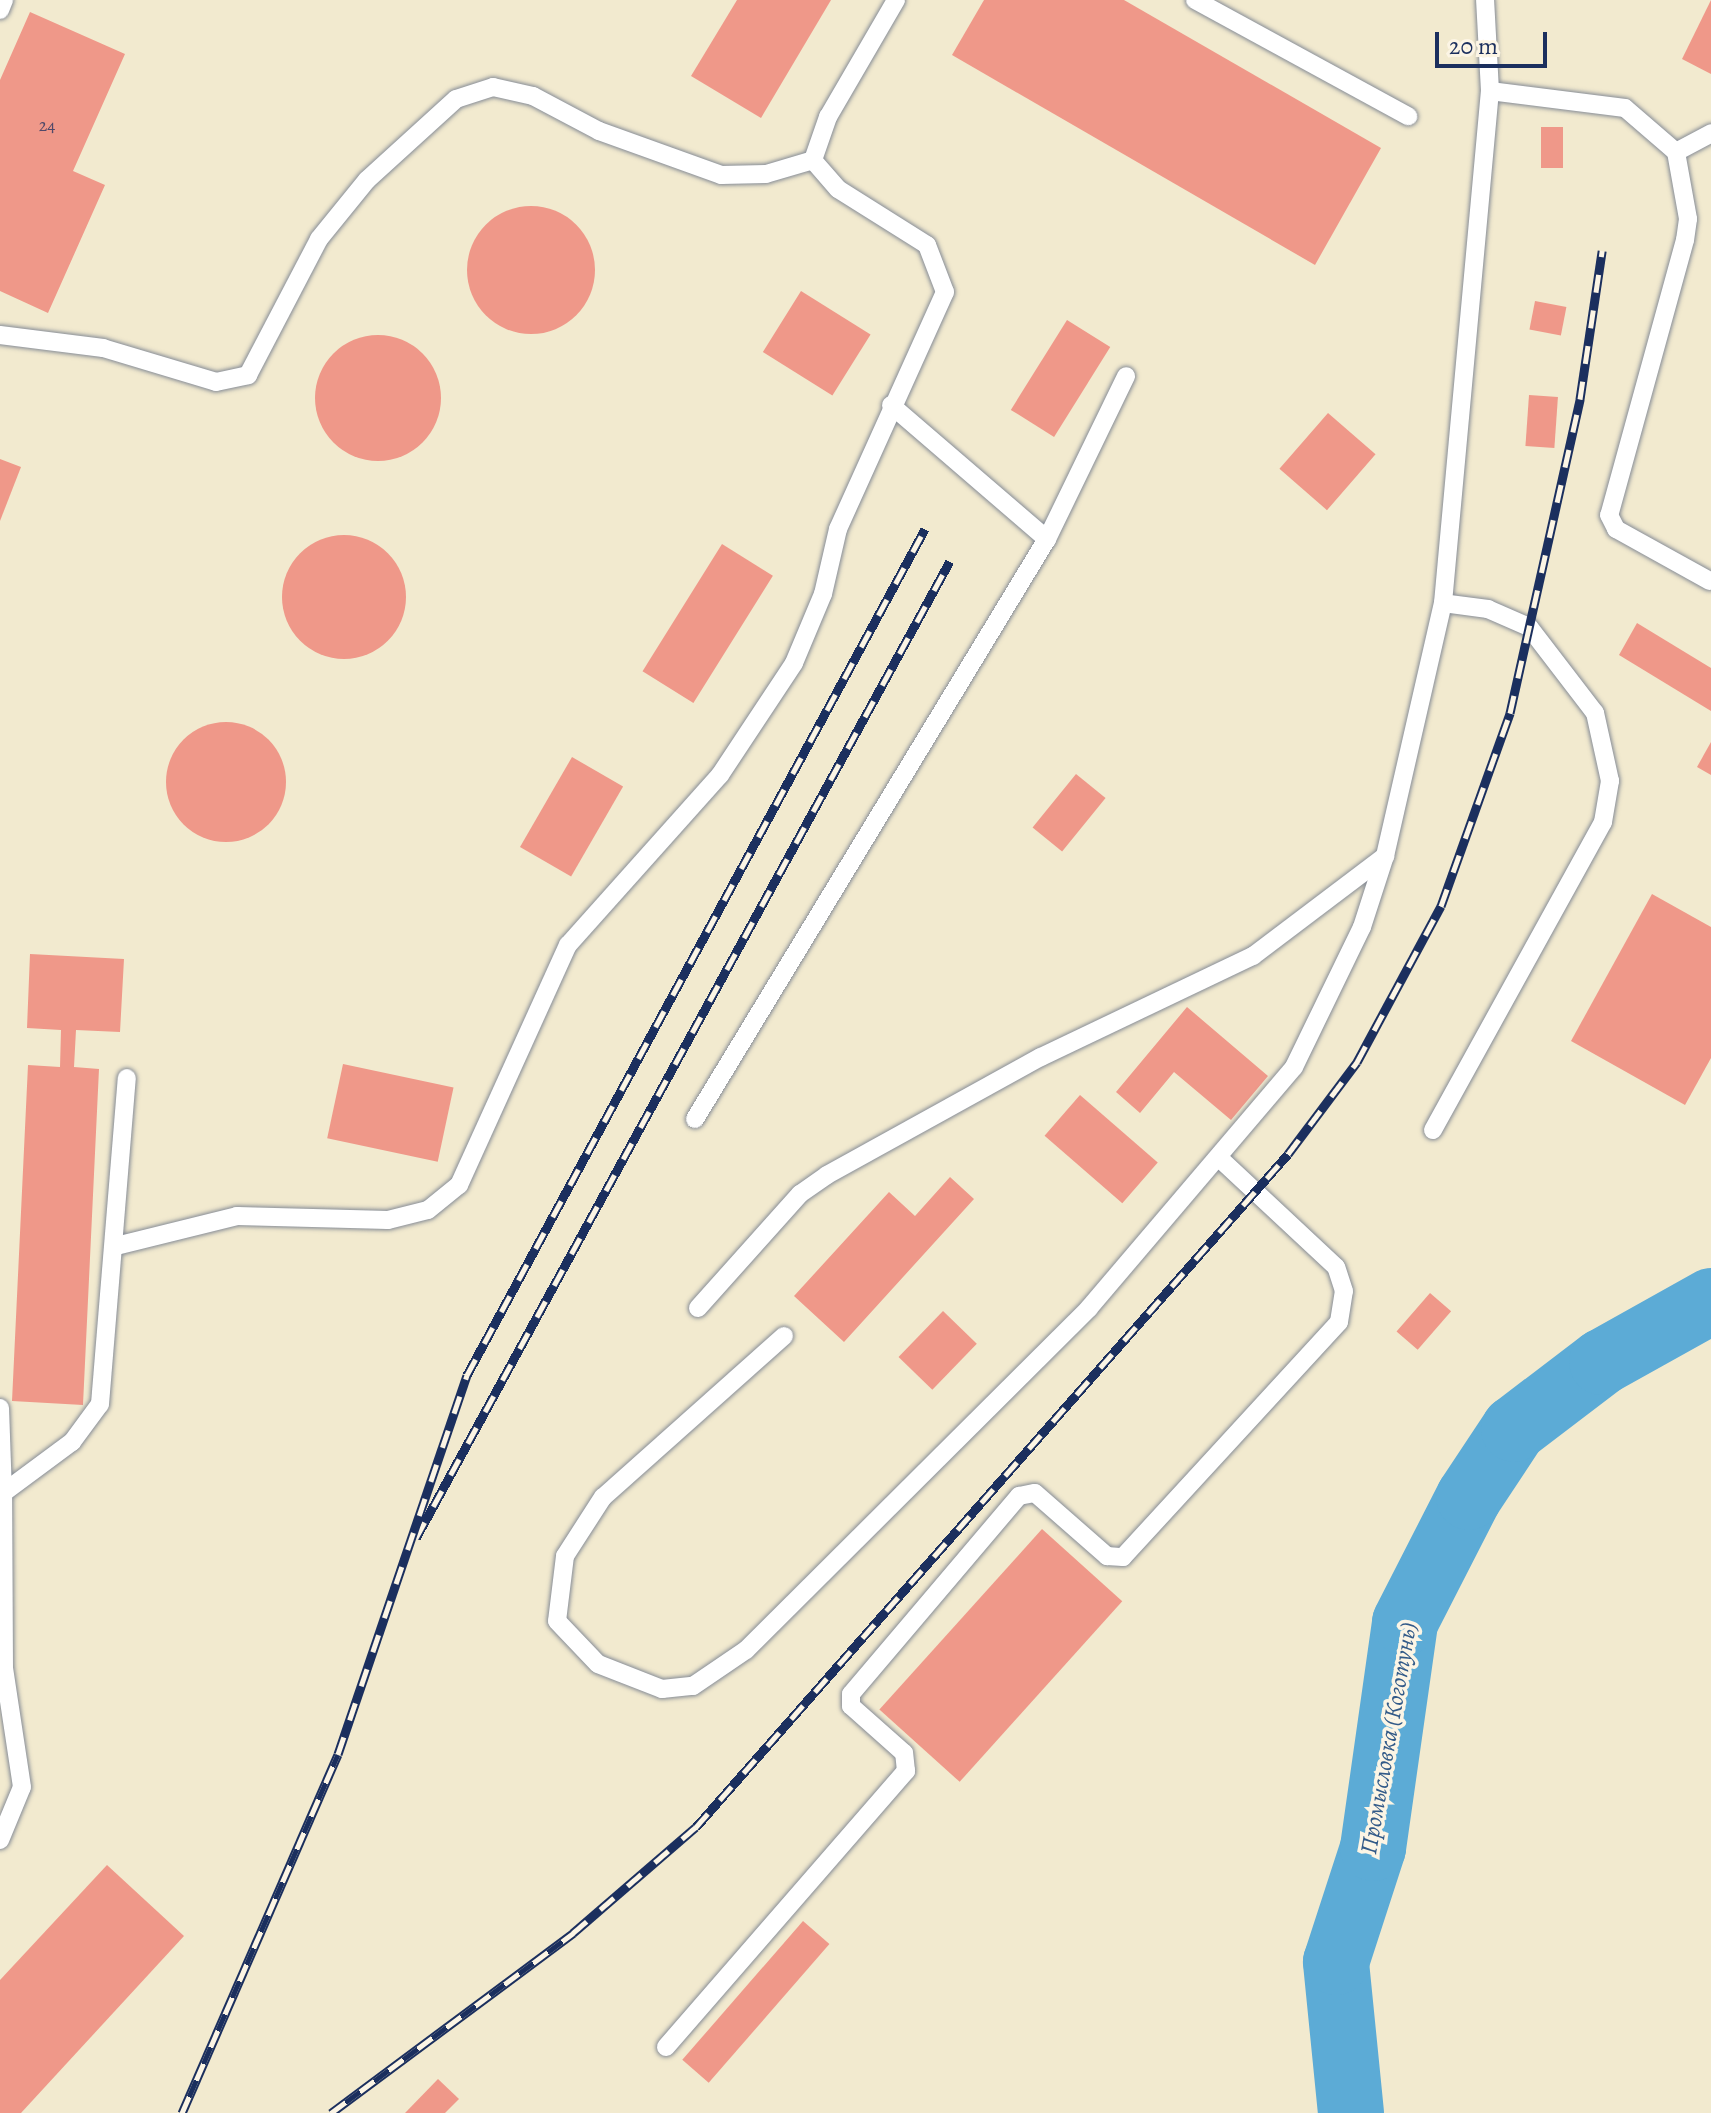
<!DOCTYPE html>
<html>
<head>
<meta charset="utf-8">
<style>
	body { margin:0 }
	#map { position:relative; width:1711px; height:2113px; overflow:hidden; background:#f2eacf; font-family:Alegreya,serif }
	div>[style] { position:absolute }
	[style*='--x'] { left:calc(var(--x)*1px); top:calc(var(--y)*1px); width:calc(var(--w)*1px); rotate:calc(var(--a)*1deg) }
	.river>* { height:66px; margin:-33px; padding:0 33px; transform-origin:33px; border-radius:33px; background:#5cabd6 }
	.building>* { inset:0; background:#ef9889; transform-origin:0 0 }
	.round { border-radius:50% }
	.roads { filter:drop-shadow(0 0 2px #868c96) drop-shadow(0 0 2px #868c96) }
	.lane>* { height:18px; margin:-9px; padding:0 9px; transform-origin:9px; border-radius:9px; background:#fff }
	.rail>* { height:9px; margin-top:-4.5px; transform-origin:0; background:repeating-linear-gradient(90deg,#fcf5e5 0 18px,#1b2f5e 0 36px); box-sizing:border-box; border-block:2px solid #1b2f5e }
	span { translate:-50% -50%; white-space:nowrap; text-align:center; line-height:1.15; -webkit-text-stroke:7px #fcf5e5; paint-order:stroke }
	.number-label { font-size:18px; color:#504969 }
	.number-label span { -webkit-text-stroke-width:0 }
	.water-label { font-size:24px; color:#325a88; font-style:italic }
	.scale { position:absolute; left:1435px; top:32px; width:112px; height:36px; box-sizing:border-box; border:4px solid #1b2f5e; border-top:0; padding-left:10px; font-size:24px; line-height:28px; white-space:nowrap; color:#1b2f5e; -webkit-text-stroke:6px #fcf5e5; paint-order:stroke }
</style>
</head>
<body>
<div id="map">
	<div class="river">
		<i style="--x:1351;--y:2113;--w:152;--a:-95.7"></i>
		<i style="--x:1336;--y:1962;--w:120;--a:-72"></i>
		<i style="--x:1373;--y:1848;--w:228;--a:-81.9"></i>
		<i style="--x:1405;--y:1622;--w:140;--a:-62.9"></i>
		<i style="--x:1469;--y:1497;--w:82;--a:-56.5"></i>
		<i style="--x:1514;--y:1429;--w:111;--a:-37.3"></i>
		<i style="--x:1602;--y:1362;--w:125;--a:-29.2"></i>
	</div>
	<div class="building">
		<i style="clip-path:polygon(737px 0,831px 0,761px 118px,691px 76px)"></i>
		<i style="clip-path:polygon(984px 0,1124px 0,1381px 148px,1315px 265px,952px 55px)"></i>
		<i style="clip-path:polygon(1711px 0,1711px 74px,1682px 59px)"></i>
		<i style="clip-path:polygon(30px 12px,125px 54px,73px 171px,105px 185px,48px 313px,0 291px,0 80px)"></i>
		<i style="left:1541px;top:127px;width:22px;height:41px"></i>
		<i class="round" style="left:467px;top:206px;width:128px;height:128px"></i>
		<i style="left:801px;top:291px;width:82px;height:72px;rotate:32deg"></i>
		<i style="left:1535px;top:301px;width:32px;height:29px;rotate:11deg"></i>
		<i style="left:1067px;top:320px;width:51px;height:106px;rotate:32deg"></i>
		<i class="round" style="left:315px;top:335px;width:126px;height:126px"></i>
		<i style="left:1529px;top:395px;width:29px;height:51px;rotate:4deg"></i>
		<i style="left:1328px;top:413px;width:63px;height:74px;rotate:41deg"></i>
		<i style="clip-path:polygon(0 459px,21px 467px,0 521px)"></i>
		<i class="round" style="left:282px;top:535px;width:124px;height:124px"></i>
		<i style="left:722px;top:544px;width:60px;height:150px;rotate:32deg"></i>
		<i style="clip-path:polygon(1637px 623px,1711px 668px,1711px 711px,1619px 655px)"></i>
		<i class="round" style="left:166px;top:722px;width:120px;height:120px"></i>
		<i style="clip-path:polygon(1711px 742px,1711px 775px,1697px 767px)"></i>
		<i style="left:572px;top:757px;width:59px;height:104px;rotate:30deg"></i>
		<i style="left:1076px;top:774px;width:38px;height:69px;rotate:39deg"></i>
		<i style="clip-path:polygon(1652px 894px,1711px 927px,1711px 1058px,1685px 1105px,1571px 1041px)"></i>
		<i style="clip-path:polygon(30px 954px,124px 959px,120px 1032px,76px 1030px,74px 1067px,99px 1069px,83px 1405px,12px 1401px,28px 1065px,60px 1067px,61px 1030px,27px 1028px)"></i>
		<i style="clip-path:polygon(1187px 1007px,1268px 1076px,1231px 1120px,1174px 1072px,1140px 1113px,1116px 1092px)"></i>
		<i style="left:343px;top:1064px;width:113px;height:76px;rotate:12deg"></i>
		<i style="left:1080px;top:1095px;width:103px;height:54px;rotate:41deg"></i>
		<i style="clip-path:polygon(950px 1177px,974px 1199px,844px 1342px,794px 1296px,889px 1192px,915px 1216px)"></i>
		<i style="left:1430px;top:1293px;width:28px;height:51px;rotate:41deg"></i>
		<i style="left:943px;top:1311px;width:47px;height:64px;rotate:44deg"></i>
		<i style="left:1042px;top:1529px;width:108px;height:243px;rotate:42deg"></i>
		<i style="clip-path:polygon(107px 1865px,184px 1936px,21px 2113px,0 2113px,0 1980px)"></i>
		<i style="left:803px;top:1921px;width:35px;height:184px;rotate:41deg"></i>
		<i style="clip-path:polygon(438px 2079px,459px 2099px,445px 2113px,405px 2113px)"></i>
	</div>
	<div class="roads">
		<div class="lane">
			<i style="--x:1195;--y:0;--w:243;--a:28.6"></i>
			<i style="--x:0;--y:10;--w:11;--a:-68"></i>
			<i style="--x:1490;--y:91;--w:136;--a:7.2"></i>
			<i style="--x:1625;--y:108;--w:67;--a:40.8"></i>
			<i style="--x:1676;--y:152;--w:68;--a:79.8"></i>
			<i style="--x:1688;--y:219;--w:21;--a:98"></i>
			<i style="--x:1685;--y:240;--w:285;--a:105.4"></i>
			<i style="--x:1609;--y:515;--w:16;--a:63"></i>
			<i style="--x:1616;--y:529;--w:107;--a:29"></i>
			<i style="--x:1676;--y:152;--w:40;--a:-28"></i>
			<i style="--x:0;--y:335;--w:104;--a:7.2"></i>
			<i style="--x:103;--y:348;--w:118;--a:16.7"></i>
			<i style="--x:216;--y:382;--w:33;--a:-12"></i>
			<i style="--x:248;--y:375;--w:153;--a:-62.4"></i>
			<i style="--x:319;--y:239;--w:76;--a:-50.9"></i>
			<i style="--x:367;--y:180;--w:120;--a:-42.3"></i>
			<i style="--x:456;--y:99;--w:39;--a:-18"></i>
			<i style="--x:493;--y:87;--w:41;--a:12.7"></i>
			<i style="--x:533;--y:96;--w:75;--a:27.9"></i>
			<i style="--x:599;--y:131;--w:130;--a:19.8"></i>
			<i style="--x:721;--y:175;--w:45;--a:-1.3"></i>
			<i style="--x:766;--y:174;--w:49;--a:-16.6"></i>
			<i style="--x:891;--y:405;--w:206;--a:40.7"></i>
			<i style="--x:1047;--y:539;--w:181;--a:-64.1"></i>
			<i style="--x:695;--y:1119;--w:678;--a:-58.75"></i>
			<i style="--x:1433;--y:1130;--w:352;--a:-61.1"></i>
			<i style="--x:1603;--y:822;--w:42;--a:-80.3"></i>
			<i style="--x:1610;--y:781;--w:70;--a:-102.4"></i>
			<i style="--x:1595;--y:713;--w:108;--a:-127.5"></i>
			<i style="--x:1529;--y:627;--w:45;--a:-156.3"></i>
			<i style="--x:1488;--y:609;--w:45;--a:-172.4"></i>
			<i style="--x:116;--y:1246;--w:125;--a:-13.9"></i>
			<i style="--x:237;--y:1216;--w:151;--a:1.5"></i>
			<i style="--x:388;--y:1220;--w:41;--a:-14"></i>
			<i style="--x:428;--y:1210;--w:40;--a:-39"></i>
			<i style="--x:459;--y:1185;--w:264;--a:-65.6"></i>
			<i style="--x:568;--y:945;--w:228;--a:-48.2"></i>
			<i style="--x:720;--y:775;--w:134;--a:-56.5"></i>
			<i style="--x:794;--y:663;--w:75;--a:-67.2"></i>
			<i style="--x:823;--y:594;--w:67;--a:-77"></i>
			<i style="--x:838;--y:529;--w:260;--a:-65.7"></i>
			<i style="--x:945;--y:292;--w:50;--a:-111"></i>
			<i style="--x:927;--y:245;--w:105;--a:-147.8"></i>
			<i style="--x:838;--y:189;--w:38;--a:-131"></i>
			<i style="--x:813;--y:160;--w:46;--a:-70.8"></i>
			<i style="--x:828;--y:117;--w:135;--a:-59.8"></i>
			<i style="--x:698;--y:1308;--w:153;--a:-48.2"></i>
			<i style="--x:800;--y:1194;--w:33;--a:-35"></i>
			<i style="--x:827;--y:1175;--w:244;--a:-28.9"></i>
			<i style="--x:1041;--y:1057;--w:235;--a:-25.5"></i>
			<i style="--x:1253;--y:956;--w:166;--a:-37.1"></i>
			<i style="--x:784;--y:1336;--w:242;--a:138.3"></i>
			<i style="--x:603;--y:1497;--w:70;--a:122.8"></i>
			<i style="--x:565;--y:1556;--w:65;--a:97"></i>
			<i style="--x:557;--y:1621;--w:59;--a:46.4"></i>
			<i style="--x:598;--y:1664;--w:69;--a:21.3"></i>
			<i style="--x:662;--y:1689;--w:31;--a:-6"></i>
			<i style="--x:693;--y:1686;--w:64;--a:-34.2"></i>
			<i style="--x:746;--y:1650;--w:484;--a:-44.9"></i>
			<i style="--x:1089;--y:1308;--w:316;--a:-49.6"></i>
			<i style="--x:1294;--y:1067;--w:156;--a:-64.1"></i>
			<i style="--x:1362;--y:927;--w:75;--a:-72.1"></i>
			<i style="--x:1385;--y:856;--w:260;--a:-77.1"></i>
			<i style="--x:1443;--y:603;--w:514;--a:-84.76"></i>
			<i style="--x:1490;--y:91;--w:91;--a:-93.1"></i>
			<i style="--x:0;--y:1408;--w:85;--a:88"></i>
			<i style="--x:0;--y:1840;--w:57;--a:-67.5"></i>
			<i style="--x:22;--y:1787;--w:120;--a:-98.6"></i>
			<i style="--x:4;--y:1668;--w:175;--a:-90.3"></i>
			<i style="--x:3;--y:1493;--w:86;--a:-36.5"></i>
			<i style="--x:72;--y:1442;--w:47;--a:-53.6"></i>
			<i style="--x:100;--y:1404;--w:327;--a:-85.3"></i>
			<i style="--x:666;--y:2047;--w:366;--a:-49"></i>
			<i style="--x:906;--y:1771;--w:18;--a:-96"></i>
			<i style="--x:904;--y:1753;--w:71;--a:-138.4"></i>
			<i style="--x:851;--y:1706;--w:12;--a:-90"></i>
			<i style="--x:851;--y:1694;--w:260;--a:-49.7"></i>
			<i style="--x:1019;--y:1496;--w:16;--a:-11"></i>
			<i style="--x:1035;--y:1493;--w:96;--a:41.2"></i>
			<i style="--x:1107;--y:1556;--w:16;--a:4"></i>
			<i style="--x:1123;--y:1557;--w:319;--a:-47.4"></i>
			<i style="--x:1339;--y:1322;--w:31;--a:-81"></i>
			<i style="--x:1344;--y:1291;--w:25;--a:-108"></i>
			<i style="--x:1336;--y:1267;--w:161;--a:-137"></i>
		</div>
	</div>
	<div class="rail">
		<i style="--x:416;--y:1538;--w:1113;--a:-61.34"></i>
		<i style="--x:182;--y:2113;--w:391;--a:-66.5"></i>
		<i style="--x:338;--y:1754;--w:400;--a:-71.2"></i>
		<i style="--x:467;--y:1375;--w:962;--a:-61.57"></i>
		<i style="--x:331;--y:2113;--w:302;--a:-36.6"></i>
		<i style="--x:573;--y:1933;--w:162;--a:-40.8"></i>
		<i style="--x:696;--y:1827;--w:896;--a:-48.66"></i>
		<i style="--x:1288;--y:1154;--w:115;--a:-53.1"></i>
		<i style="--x:1357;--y:1062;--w:177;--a:-61.7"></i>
		<i style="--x:1441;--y:906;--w:205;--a:-70.3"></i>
		<i style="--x:1510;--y:713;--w:322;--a:-77.4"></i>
		<i style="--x:1580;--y:399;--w:150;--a:-81.5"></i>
	</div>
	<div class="number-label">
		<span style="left:47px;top:125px">24</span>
	</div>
	<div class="water-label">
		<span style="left:1389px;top:1738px;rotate:-80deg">Промысловка (Коготунь)</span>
	</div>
	<div class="scale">20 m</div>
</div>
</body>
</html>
